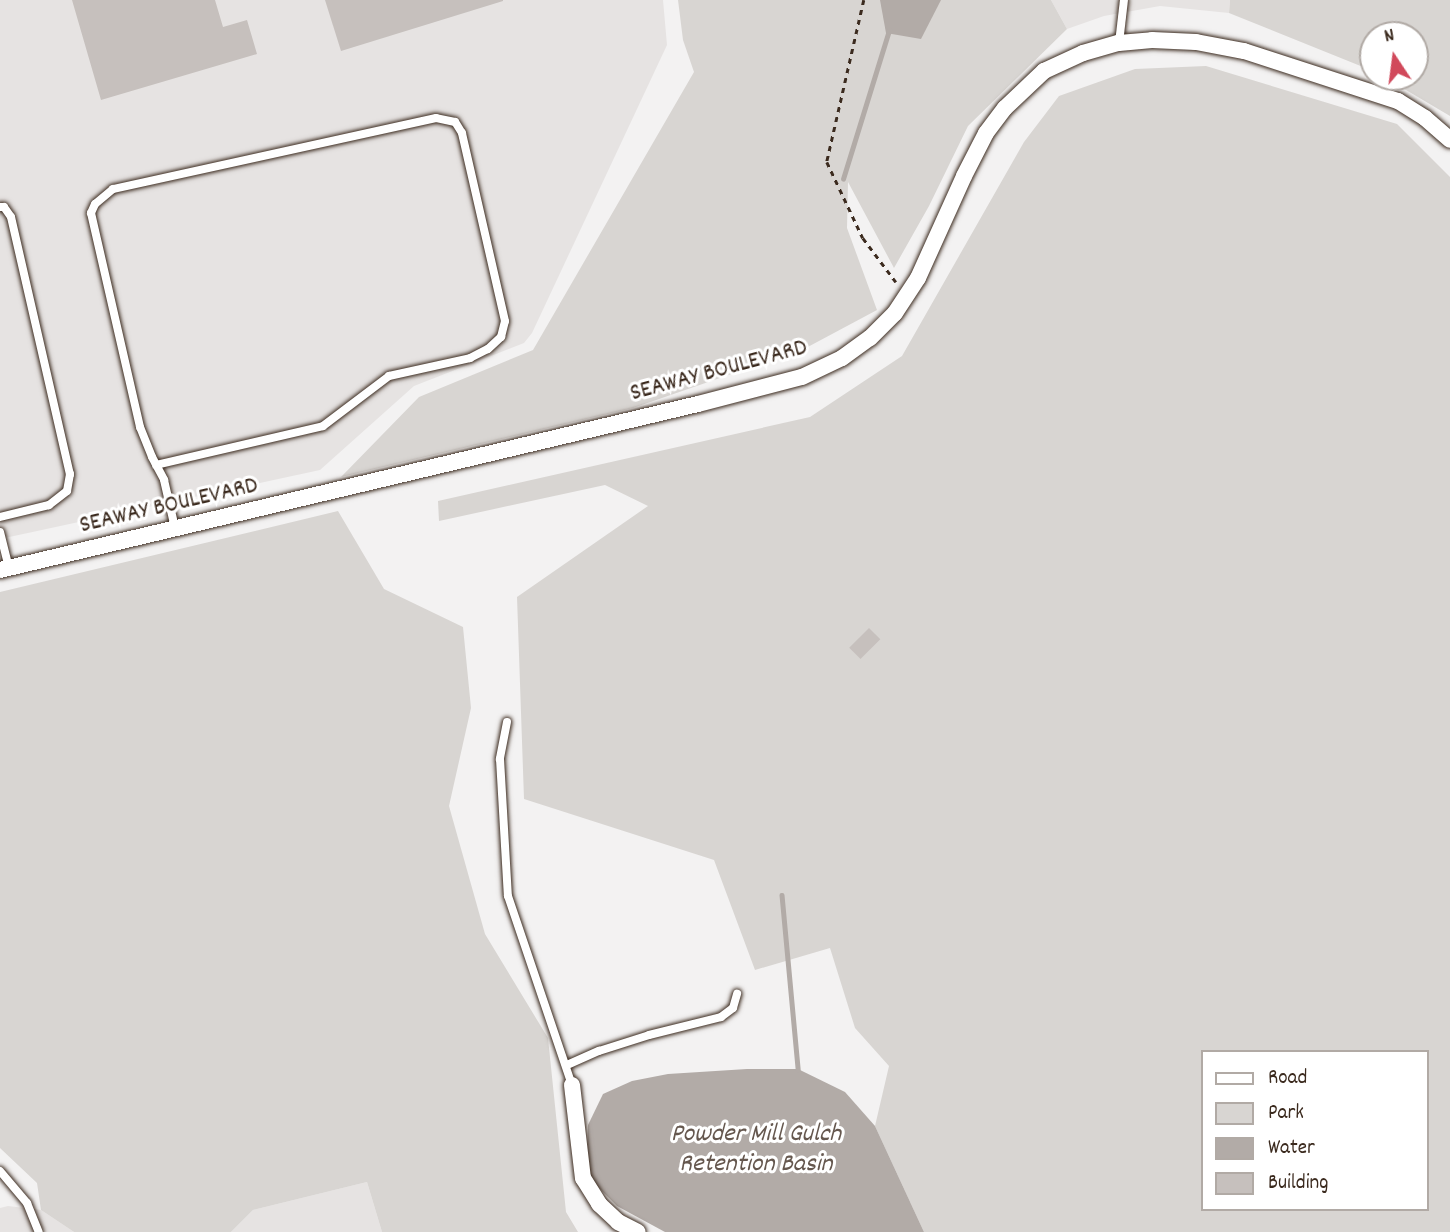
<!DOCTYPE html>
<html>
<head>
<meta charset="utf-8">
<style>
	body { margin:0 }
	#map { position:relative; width:1450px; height:1232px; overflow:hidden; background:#f3f2f2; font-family:Dekko,sans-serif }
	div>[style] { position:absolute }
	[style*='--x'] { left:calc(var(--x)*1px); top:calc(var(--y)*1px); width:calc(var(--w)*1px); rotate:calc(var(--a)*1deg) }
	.built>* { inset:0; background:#e6e3e2 }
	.green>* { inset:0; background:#d8d5d2 }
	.water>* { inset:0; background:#b2aba7 }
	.stream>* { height:4.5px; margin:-2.25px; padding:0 2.25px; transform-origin:2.25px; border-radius:2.25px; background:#b2aba7 }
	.building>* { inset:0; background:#c6c0bd; transform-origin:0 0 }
	.path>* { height:2.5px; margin-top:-1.25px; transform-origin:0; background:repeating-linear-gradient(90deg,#3b2a1e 0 5px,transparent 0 10px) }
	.roads { filter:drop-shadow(0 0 2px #3b2a1e) drop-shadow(0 0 2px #3b2a1e) }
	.service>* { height:8px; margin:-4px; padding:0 4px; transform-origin:4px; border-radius:4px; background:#fff }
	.minor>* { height:16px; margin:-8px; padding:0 8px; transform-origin:8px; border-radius:8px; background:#fff }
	span { translate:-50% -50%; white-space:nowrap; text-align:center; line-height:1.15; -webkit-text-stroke:6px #fff; paint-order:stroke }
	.street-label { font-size:24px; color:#3b2a1e }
	.water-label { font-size:26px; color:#65574e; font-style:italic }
	.legend { position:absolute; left:1201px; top:1050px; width:228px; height:161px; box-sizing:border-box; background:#fff; border:2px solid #b1aaa5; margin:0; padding:9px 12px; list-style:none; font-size:21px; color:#3b2a1e }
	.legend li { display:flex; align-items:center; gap:14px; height:35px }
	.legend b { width:35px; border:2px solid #b1aaa5 }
	.north { position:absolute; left:1359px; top:21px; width:70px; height:70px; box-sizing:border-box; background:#fff; border:2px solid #b1aaa5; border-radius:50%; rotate:347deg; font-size:19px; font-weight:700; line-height:28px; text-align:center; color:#3b2a1e }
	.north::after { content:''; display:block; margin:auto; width:24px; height:32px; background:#d1495b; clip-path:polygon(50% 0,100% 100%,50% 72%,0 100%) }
</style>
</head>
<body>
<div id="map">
	<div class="built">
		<i style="clip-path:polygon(0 0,663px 0,667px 45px,532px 333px,524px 343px,414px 386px,320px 470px,0 539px)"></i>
		<i style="clip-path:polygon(1051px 0,1230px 0,1229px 13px,1160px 6px,1104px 16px,1067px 29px)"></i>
		<i style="clip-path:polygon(367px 1182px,382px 1232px,231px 1232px,253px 1210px)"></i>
		<i style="clip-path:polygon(8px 1206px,41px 1210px,74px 1232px,0 1232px,0 1208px)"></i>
	</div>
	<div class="green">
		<i style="clip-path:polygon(678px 0,1051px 0,1067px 29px,968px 126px,929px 206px,894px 268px,848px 182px,847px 228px,877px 310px,804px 349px,633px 408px,341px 477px,419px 397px,533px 350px,694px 72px,683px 40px)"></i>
		<i style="clip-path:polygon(1230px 0,1450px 0,1450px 116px,1384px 77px,1415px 77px,1415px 35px,1373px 35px,1373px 71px,1229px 13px)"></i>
		<i style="clip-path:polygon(evenodd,1206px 66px,1397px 124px,1450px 177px,1450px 1232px,924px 1232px,875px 1126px,889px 1066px,855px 1028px,830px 948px,755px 970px,714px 860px,524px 799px,517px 597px,648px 506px,605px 485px,439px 521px,438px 501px,810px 417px,902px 356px,1024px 142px,1059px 96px,1135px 69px,1206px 66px,1203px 1052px,1427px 1052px,1427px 1209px,1203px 1209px,1203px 1052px)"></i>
		<i style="clip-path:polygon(338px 511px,384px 589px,463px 627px,471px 708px,449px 806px,485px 934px,548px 1038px,566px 1212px,578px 1232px,382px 1232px,367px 1182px,253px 1210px,231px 1232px,74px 1232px,41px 1210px,37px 1183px,0 1148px,0 592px)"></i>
	</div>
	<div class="water">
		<i style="clip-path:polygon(880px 0,941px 0,921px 39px,886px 33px)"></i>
		<i style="clip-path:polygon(747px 1069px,798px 1069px,845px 1092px,875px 1126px,924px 1232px,665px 1232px,617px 1206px,596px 1185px,589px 1173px,587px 1158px,588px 1125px,603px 1094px,632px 1081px,668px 1074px)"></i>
	</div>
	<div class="stream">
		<i style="--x:843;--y:179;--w:156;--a:-72.8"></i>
		<i style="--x:782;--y:895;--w:175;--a:84.7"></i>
	</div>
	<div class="building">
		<i style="clip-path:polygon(72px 0,215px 0,223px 27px,247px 20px,257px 54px,101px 100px)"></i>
		<i style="clip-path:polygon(325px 0,503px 0,503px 1px,341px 51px)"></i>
		<i style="left:869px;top:628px;width:16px;height:28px;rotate:45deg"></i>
	</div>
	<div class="path">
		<i style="--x:864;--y:0;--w:166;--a:102.9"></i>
		<i style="--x:827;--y:162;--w:84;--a:64.7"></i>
		<i style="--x:863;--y:238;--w:55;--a:53.1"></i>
	</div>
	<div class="roads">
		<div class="service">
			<i style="--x:1119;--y:43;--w:43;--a:-83.4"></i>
			<i style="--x:0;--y:207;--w:4;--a:0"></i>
			<i style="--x:4;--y:207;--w:12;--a:55"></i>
			<i style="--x:11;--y:217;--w:264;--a:77.1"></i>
			<i style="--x:70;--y:474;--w:17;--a:100"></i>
			<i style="--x:67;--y:491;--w:23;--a:142"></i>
			<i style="--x:49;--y:505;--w:50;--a:166.2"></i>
			<i style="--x:156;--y:465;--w:171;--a:-13.1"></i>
			<i style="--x:323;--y:426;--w:83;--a:-37.1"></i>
			<i style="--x:389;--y:376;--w:83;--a:-12.5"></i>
			<i style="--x:470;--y:358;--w:20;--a:-27"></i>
			<i style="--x:488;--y:349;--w:18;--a:-43"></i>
			<i style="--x:501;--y:337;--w:16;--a:-76"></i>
			<i style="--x:505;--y:321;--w:193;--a:-102.9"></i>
			<i style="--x:462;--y:133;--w:13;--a:-122"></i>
			<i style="--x:455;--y:122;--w:19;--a:-168"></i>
			<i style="--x:436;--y:118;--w:331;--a:167.6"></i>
			<i style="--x:113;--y:189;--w:23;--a:140"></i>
			<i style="--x:95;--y:204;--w:10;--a:114"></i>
			<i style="--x:91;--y:213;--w:220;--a:77.1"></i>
			<i style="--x:140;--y:427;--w:32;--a:68"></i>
			<i style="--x:152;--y:457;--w:26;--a:62"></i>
			<i style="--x:164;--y:480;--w:49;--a:77.1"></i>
			<i style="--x:0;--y:532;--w:37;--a:76"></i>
			<i style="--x:507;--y:722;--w:38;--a:101"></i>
			<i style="--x:500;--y:759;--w:137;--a:86.7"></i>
			<i style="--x:508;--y:896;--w:200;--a:71.3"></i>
			<i style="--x:567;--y:1065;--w:35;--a:-24"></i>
			<i style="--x:599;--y:1051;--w:52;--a:-17.7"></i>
			<i style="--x:649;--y:1035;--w:74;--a:-14"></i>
			<i style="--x:721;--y:1017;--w:15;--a:-37"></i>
			<i style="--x:733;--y:1008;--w:15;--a:-74"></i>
			<i style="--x:0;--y:1171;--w:42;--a:49.8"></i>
			<i style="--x:27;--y:1203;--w:31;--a:68"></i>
		</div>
		<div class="minor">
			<i style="--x:0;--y:570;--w:717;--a:-13.38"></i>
			<i style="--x:698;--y:404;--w:107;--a:-14.6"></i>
			<i style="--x:802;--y:377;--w:44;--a:-25.4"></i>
			<i style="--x:842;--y:358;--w:34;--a:-36"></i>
			<i style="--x:870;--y:338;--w:35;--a:-45"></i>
			<i style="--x:895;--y:313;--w:42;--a:-56.7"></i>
			<i style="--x:918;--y:278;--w:112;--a:-65.7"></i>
			<i style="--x:964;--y:176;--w:48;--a:-62.9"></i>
			<i style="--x:986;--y:133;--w:31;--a:-53"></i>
			<i style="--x:1005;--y:108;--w:54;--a:-43.5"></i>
			<i style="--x:1044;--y:71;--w:43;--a:-24.8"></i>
			<i style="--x:1083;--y:53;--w:37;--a:-16"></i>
			<i style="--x:1119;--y:43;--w:33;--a:-5"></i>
			<i style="--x:1152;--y:40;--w:44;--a:2.6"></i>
			<i style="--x:1196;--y:42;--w:49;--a:10.6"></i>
			<i style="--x:1244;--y:51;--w:162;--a:18"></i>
			<i style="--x:1398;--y:101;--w:32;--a:32"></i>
			<i style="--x:1425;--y:118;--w:33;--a:41"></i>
			<i style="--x:572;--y:1085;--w:94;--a:83.3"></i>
			<i style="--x:583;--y:1178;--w:31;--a:58"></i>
			<i style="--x:599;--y:1204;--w:26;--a:43"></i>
			<i style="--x:618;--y:1222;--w:22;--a:27"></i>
		</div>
	</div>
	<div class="street-label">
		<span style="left:719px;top:372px;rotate:-15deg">SEAWAY BOULEVARD</span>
		<span style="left:169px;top:507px;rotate:-13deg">SEAWAY BOULEVARD</span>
	</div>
	<div class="water-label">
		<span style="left:756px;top:1150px">Powder Mill Gulch<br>Retention Basin</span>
	</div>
	<ul class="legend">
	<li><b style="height:9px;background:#fff"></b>Road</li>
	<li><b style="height:19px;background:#d8d5d2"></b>Park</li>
	<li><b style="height:19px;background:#b2aba7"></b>Water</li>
	<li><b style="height:19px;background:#c6c0bd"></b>Building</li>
	</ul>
	<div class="north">N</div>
</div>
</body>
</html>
